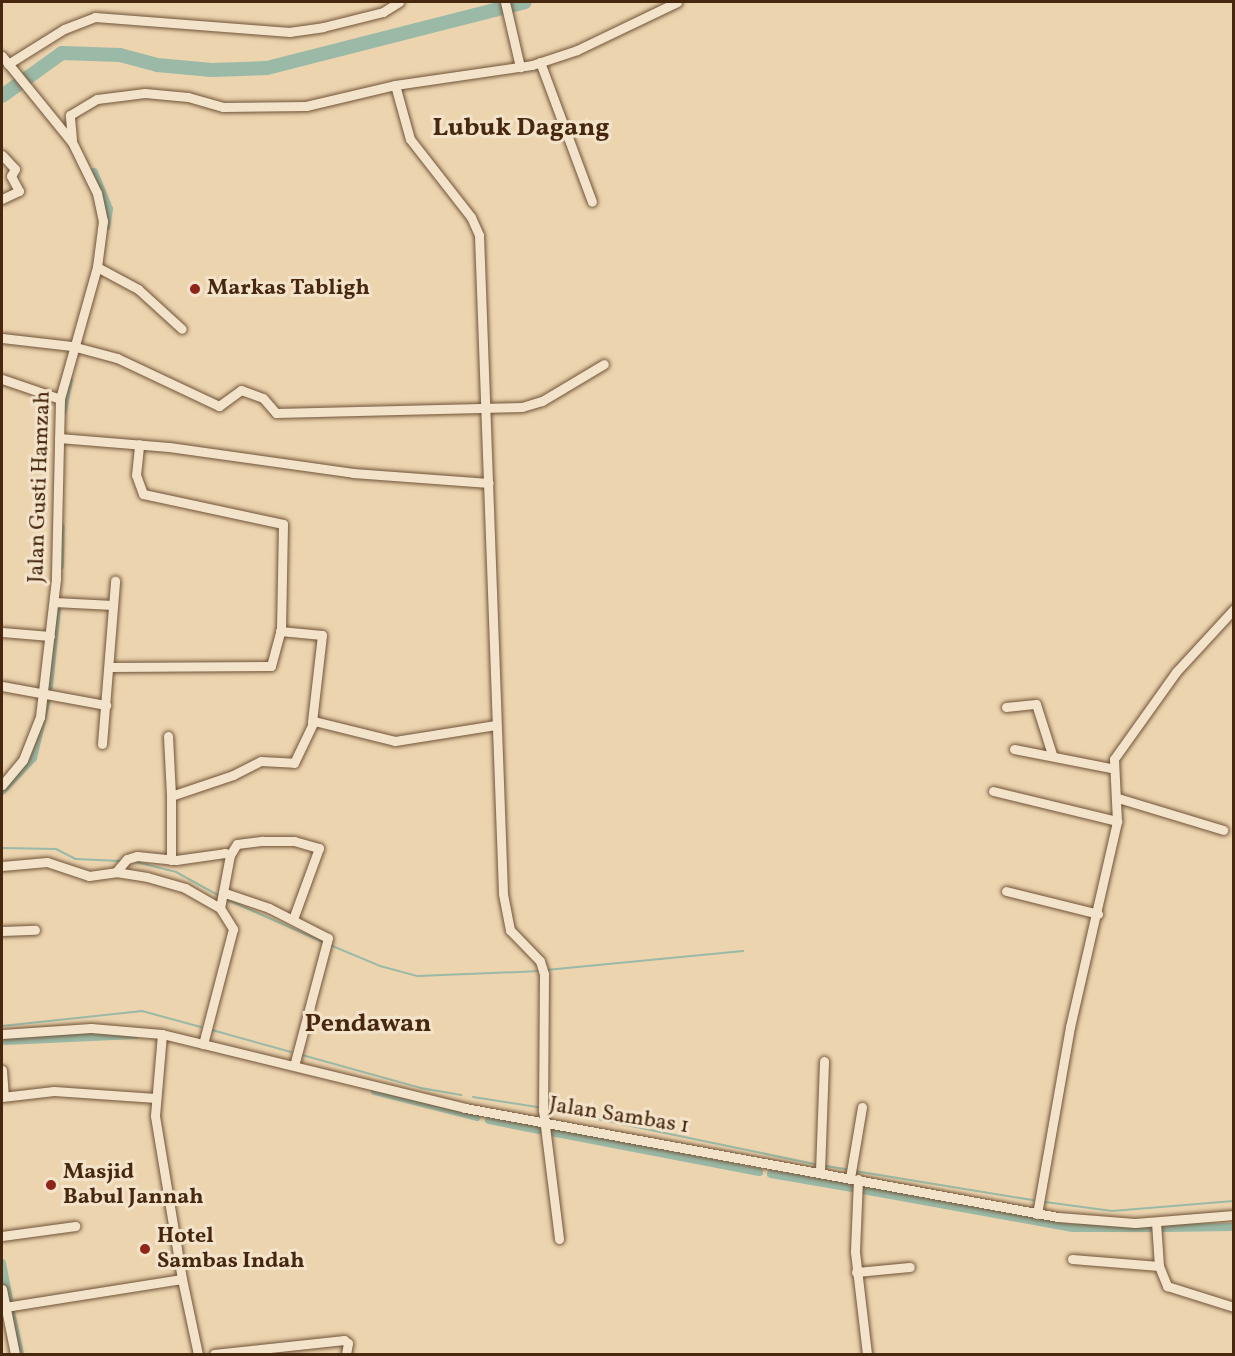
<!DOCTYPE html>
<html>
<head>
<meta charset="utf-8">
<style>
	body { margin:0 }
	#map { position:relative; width:1235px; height:1356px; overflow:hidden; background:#ecd4af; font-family:Vollkorn,serif }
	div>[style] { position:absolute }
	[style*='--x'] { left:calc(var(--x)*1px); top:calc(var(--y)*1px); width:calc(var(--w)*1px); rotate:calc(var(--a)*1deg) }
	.stream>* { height:2px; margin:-1px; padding:0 1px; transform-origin:1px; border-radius:1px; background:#9ab9a6 }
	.canal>* { height:8px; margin:-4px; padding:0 4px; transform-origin:4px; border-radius:4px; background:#9ab9a6 }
	.river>* { height:14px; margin:-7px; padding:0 7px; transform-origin:7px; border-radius:7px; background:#9ab9a6 }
	.roads { filter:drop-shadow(0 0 2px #705337) drop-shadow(0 0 2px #705337) }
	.minor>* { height:9px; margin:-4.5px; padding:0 4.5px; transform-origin:4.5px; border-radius:4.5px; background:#f3e3cb }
	.dots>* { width:16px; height:16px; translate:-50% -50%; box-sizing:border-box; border:3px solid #f3e3cb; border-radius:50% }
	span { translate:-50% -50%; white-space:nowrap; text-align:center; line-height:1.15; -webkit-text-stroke:6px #f3e3cb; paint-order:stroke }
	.poi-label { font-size:22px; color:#47280f; font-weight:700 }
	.left { translate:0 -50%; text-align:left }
	.street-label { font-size:22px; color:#47280f }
	.quarter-label { font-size:26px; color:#47280f; font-weight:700 }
	.frame { position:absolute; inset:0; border:3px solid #47280f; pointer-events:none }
</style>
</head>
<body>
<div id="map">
	<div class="stream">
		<i style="--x:2;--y:848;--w:54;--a:1.1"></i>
		<i style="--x:56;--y:849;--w:22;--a:27"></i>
		<i style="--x:76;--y:859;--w:44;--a:2.6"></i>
		<i style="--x:132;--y:861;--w:45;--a:14"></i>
		<i style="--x:176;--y:872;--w:48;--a:28.7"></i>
		<i style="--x:226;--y:899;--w:108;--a:24"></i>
		<i style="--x:330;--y:945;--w:54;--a:22.8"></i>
		<i style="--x:380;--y:966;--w:39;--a:15"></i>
		<i style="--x:418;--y:976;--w:122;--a:-2.3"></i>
		<i style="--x:546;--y:970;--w:198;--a:-5.5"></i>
		<i style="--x:2;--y:1026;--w:141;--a:-6.1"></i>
		<i style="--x:142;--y:1011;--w:61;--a:15.2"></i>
		<i style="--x:212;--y:1030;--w:82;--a:15.6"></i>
		<i style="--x:302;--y:1055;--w:123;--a:15.5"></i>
		<i style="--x:421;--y:1088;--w:41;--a:9.9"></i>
		<i style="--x:473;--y:1097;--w:65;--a:8.9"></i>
		<i style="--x:549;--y:1109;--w:271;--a:11.7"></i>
		<i style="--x:826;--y:1166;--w:24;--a:9"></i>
		<i style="--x:855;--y:1171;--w:180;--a:9.3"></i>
		<i style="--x:1045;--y:1202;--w:68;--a:7.7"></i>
		<i style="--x:1112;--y:1211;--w:122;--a:-4.7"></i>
	</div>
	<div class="canal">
		<i style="--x:94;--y:172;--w:40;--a:68"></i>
		<i style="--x:109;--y:209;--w:18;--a:99"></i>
		<i style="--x:63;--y:411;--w:31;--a:-79"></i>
		<i style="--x:60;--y:566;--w:39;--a:-89"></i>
		<i style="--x:49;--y:687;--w:79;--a:-84.2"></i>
		<i style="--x:2;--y:791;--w:45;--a:-46.8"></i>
		<i style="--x:33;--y:758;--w:61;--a:-76.7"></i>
		<i style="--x:5;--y:1041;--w:130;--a:-2.6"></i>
		<i style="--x:375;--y:1091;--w:105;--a:14.3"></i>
		<i style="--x:489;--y:1120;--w:51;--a:11.3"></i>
		<i style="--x:551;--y:1132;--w:212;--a:10.9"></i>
		<i style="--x:771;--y:1174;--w:81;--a:9.9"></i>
		<i style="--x:863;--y:1190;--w:213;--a:10.3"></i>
		<i style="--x:1073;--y:1228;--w:77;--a:0"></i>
		<i style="--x:1162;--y:1228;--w:72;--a:-0.8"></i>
		<i style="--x:2;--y:1263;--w:38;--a:79"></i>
		<i style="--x:11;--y:1312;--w:43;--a:77.9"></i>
	</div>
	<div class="river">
		<i style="--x:2;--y:96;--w:74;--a:-35.6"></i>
		<i style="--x:62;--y:53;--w:58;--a:2"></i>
		<i style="--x:120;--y:55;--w:38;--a:15"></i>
		<i style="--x:157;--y:65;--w:55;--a:5.2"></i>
		<i style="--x:212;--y:70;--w:55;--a:-2.1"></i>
		<i style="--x:267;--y:68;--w:266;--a:-14.3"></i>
	</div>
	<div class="roads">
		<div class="minor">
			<i style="--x:505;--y:2;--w:67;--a:77"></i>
			<i style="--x:2;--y:56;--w:111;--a:50.9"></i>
			<i style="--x:72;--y:142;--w:57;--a:63.9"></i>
			<i style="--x:97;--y:193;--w:29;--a:78"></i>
			<i style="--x:103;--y:221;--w:46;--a:97.4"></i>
			<i style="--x:97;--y:267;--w:137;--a:105.7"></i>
			<i style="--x:60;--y:399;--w:180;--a:91.3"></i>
			<i style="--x:56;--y:579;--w:139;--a:96.6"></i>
			<i style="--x:40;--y:717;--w:46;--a:111.6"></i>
			<i style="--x:23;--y:760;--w:33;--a:130"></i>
			<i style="--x:540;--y:62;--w:149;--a:69.6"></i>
			<i style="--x:8;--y:64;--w:66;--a:-32"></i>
			<i style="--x:64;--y:29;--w:33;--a:-21"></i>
			<i style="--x:95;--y:17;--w:195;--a:4.4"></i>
			<i style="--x:289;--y:32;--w:34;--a:-8"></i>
			<i style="--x:323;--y:27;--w:62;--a:-14"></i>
			<i style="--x:383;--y:12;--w:19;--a:-32"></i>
			<i style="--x:395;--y:85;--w:56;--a:74.5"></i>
			<i style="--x:410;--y:139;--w:99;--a:52"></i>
			<i style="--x:471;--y:217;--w:20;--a:66"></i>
			<i style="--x:479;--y:235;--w:659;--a:87.91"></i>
			<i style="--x:503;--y:894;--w:37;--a:79"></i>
			<i style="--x:510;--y:930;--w:43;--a:45.9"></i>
			<i style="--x:540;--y:961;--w:14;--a:73"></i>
			<i style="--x:544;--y:974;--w:136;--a:90.4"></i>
			<i style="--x:543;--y:1110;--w:130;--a:82.9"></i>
			<i style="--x:72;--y:140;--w:25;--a:-95"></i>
			<i style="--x:70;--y:115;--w:31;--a:-31"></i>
			<i style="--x:97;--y:99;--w:48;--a:-7.1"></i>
			<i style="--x:145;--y:93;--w:43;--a:5.3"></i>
			<i style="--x:188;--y:97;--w:36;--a:16"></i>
			<i style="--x:223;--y:107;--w:83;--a:-0.7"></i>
			<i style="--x:306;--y:106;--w:91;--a:-13.3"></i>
			<i style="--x:395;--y:85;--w:138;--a:-8.3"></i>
			<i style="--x:532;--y:65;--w:47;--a:-18.4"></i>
			<i style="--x:577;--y:50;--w:111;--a:-25.6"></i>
			<i style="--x:2;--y:155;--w:19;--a:47"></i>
			<i style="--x:15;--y:169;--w:8;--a:120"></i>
			<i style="--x:11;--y:176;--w:17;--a:62"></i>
			<i style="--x:19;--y:191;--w:19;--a:155"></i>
			<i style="--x:97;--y:267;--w:47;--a:28.2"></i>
			<i style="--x:138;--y:289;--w:59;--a:42.3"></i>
			<i style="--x:2;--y:338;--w:70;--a:6.5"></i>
			<i style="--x:72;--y:346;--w:47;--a:14.9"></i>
			<i style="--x:117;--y:358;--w:113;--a:25.2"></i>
			<i style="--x:219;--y:406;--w:27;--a:-36"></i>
			<i style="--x:241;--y:390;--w:23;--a:20"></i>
			<i style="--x:263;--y:398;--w:20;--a:49"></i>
			<i style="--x:276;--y:413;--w:246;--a:-1.4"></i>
			<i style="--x:522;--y:407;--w:21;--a:-17"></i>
			<i style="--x:542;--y:401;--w:72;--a:-30.8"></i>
			<i style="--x:2;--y:379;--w:61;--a:19"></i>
			<i style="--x:59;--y:438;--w:110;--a:4.7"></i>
			<i style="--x:169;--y:447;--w:186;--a:8"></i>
			<i style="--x:353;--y:473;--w:136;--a:4.2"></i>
			<i style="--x:54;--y:602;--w:59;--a:2.9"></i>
			<i style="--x:280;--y:631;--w:42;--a:5.4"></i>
			<i style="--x:322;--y:635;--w:88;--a:96.6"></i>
			<i style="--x:2;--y:632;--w:48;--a:4.8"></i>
			<i style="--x:110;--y:667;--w:161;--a:-0.4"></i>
			<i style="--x:271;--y:666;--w:38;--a:-75"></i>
			<i style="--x:281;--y:629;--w:105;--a:-88.9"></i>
			<i style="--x:283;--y:524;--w:143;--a:-167.9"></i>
			<i style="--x:143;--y:494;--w:20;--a:-110"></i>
			<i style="--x:136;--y:475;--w:31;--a:-84"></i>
			<i style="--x:2;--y:686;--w:106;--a:10.4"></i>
			<i style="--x:1006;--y:707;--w:30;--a:-6"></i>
			<i style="--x:1036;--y:704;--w:52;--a:72.3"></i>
			<i style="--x:168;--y:736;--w:60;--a:87.1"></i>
			<i style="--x:102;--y:744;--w:164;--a:-85.4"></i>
			<i style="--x:1014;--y:749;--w:99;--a:11.1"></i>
			<i style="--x:993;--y:791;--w:128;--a:13.6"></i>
			<i style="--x:1118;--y:798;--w:110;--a:16.9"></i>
			<i style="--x:230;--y:855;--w:13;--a:-58"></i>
			<i style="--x:237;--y:844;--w:26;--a:-7"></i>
			<i style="--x:263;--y:841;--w:31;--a:0"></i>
			<i style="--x:294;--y:841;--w:26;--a:16"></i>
			<i style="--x:319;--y:848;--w:76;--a:110.1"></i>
			<i style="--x:171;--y:860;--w:64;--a:-90"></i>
			<i style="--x:171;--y:796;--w:65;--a:-18.7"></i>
			<i style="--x:233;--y:775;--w:31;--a:-27"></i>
			<i style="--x:261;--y:761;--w:33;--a:3"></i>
			<i style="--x:294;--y:763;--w:47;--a:-64.5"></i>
			<i style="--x:314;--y:721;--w:83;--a:13.9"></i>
			<i style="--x:395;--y:741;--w:102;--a:-9"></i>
			<i style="--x:2;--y:866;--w:45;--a:-5.1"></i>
			<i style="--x:47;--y:862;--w:44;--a:18.4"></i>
			<i style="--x:89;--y:876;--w:27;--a:-8"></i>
			<i style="--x:116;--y:872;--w:31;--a:9"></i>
			<i style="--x:147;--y:877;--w:40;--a:16"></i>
			<i style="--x:185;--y:888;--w:40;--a:29.7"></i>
			<i style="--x:220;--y:908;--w:25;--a:58"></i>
			<i style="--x:233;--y:929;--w:119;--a:104.6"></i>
			<i style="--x:116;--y:872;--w:17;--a:-50"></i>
			<i style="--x:127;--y:859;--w:10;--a:-17"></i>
			<i style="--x:137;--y:856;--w:39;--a:6"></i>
			<i style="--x:176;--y:860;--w:49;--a:-8.1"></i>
			<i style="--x:225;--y:853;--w:5;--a:22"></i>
			<i style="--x:230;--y:855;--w:54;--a:100.7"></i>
			<i style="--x:1006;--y:891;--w:95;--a:14"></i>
			<i style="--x:225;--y:893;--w:46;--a:18.8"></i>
			<i style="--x:269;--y:908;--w:66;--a:27"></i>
			<i style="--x:328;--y:938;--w:132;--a:104.9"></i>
			<i style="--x:2;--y:931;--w:33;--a:-2"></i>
			<i style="--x:2;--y:1034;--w:89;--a:-3.9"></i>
			<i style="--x:91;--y:1028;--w:71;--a:4.8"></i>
			<i style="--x:162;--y:1034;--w:312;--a:13.7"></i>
			<i style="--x:465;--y:1108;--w:603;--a:10.42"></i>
			<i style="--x:1058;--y:1217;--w:77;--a:4.5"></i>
			<i style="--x:1135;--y:1223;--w:99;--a:-4.6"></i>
			<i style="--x:162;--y:1034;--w:82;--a:94.9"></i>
			<i style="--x:155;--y:1116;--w:165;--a:80.6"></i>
			<i style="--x:182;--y:1279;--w:77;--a:78"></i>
			<i style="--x:2;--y:1070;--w:26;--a:86"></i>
			<i style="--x:2;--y:1097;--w:52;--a:-6.6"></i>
			<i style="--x:54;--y:1091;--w:102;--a:3.9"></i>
			<i style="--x:820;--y:1171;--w:110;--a:-87.9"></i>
			<i style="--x:850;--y:1178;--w:72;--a:-80.4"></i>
			<i style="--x:858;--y:1179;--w:73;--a:92.4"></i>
			<i style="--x:855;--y:1252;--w:103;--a:83.3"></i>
			<i style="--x:1037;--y:1214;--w:190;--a:-80"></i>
			<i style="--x:1070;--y:1027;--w:211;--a:-77.1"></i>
			<i style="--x:1117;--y:821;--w:62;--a:-92.8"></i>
			<i style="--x:1114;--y:759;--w:107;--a:-54.5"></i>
			<i style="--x:1176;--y:672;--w:86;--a:-47.4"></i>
			<i style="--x:1156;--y:1222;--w:44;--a:86.1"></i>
			<i style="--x:1159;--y:1266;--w:22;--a:68"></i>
			<i style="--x:1167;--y:1286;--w:70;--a:17.4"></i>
			<i style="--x:2;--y:1236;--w:74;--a:-7.8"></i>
			<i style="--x:1072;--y:1259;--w:87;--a:4.6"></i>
			<i style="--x:856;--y:1272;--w:54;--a:-5.3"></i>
			<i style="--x:2;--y:1289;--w:66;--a:78.7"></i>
			<i style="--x:5;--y:1307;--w:179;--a:-9"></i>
			<i style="--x:214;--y:1354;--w:131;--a:-6.1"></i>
			<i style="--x:344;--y:1340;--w:5;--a:37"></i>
			<i style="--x:348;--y:1343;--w:11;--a:100"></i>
		</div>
	</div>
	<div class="dots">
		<i style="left:195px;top:289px;background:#8f2418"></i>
		<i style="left:51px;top:1185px;background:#8f2418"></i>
		<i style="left:145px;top:1249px;background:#8f2418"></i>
	</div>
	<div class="poi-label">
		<span class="left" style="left:207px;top:289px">Markas Tabligh</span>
		<span class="left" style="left:63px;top:1185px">Masjid<br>Babul Jannah</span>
		<span class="left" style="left:157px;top:1249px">Hotel<br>Sambas Indah</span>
	</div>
	<div class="street-label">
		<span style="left:40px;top:487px;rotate:-88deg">Jalan Gusti Hamzah</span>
		<span style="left:619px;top:1116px;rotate:9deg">Jalan Sambas 1</span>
	</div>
	<div class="quarter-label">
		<span style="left:521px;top:129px">Lubuk Dagang</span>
		<span style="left:368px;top:1025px">Pendawan</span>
	</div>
	<div class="frame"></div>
</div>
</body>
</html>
